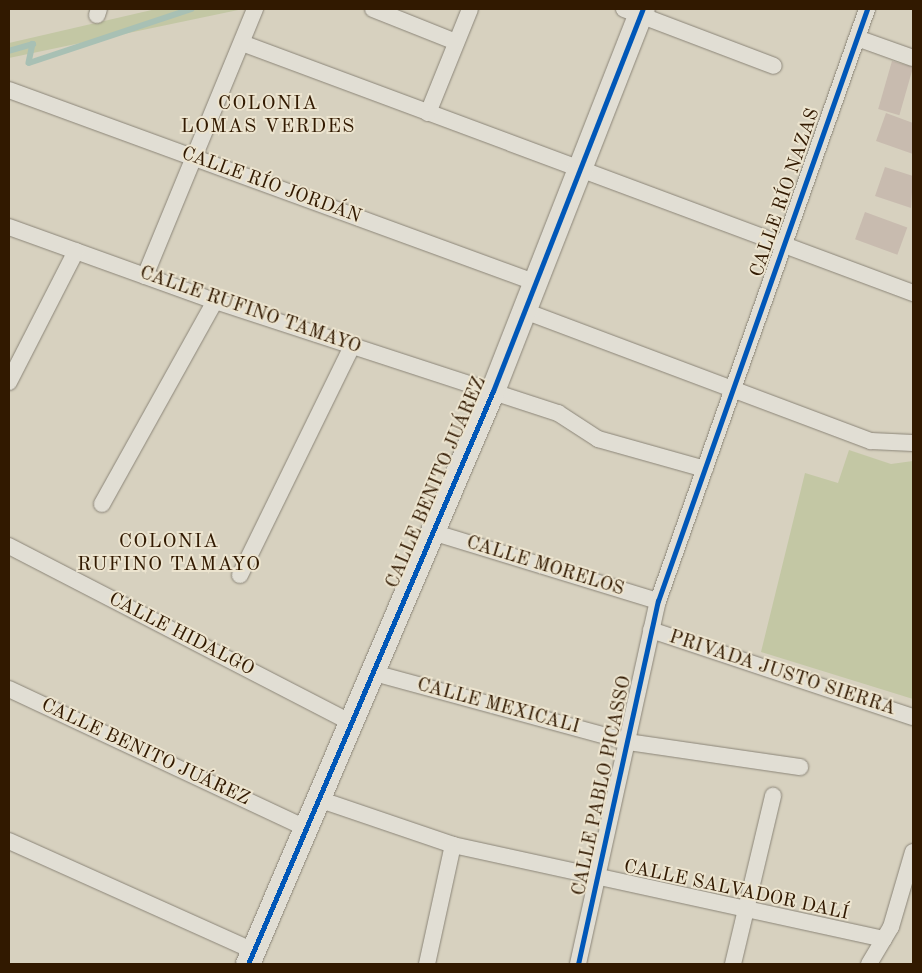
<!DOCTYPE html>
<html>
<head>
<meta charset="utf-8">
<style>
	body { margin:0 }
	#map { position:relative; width:922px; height:973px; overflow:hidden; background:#d7d1bf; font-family:"Old Standard TT",serif }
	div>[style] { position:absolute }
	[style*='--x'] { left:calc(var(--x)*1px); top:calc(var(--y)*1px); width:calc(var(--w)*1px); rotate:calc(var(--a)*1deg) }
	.green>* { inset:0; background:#c3c7a4 }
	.stream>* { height:5.5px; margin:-2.75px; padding:0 2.75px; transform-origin:2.75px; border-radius:2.75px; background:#a8c0b4 }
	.building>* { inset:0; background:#c8bbaf; transform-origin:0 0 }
	.roads { filter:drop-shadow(0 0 1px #8b8578) drop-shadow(0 0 1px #8b8578) }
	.street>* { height:16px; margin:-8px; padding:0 8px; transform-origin:8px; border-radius:8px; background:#e1ded4 }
	.secondary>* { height:24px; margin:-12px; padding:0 12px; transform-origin:12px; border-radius:12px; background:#e1ded4 }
	.cycleway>* { height:5px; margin:-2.5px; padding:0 2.5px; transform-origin:2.5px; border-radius:2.5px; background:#0057b8 }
	span { translate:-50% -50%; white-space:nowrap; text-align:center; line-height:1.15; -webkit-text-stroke:4px #ece4cf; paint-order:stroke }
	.street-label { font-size:19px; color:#311900 }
	.neighbourhood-label { font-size:20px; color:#311900; letter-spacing:1px }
	.frame { position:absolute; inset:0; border:10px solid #311900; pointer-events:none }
</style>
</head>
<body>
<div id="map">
	<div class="green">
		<i style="clip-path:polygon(156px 9px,243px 9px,9px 58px,9px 43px)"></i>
		<i style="clip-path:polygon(849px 450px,891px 464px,913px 461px,913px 699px,761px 652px,805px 473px,838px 483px)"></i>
	</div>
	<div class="stream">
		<i style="--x:9;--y:51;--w:25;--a:-16"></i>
		<i style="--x:33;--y:44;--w:19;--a:102"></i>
		<i style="--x:29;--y:63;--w:171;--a:-18.4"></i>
	</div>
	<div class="building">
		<i style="left:892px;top:61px;width:22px;height:50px;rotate:16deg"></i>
		<i style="clip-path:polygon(886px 113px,913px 123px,913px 154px,876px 141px)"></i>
		<i style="clip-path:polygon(885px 167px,913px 176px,911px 208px,875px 196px)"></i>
		<i style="left:865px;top:212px;width:45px;height:29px;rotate:20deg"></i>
	</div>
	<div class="roads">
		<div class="street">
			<i style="--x:373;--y:9;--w:89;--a:21.7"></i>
			<i style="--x:624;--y:9;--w:160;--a:20.8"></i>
			<i style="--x:97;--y:15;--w:6;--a:-72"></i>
			<i style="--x:857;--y:38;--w:59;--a:19.7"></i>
			<i style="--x:242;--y:43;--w:716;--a:20.43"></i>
			<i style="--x:9;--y:90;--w:559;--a:20.09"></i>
			<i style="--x:428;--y:113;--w:112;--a:-68"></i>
			<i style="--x:9;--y:227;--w:219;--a:19.8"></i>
			<i style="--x:215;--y:301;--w:361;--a:18.1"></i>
			<i style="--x:558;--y:413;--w:48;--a:33"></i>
			<i style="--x:598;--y:439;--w:111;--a:15.7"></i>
			<i style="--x:145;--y:276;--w:289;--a:-67.6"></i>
			<i style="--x:522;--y:310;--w:373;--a:20.6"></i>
			<i style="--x:871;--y:441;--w:42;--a:2.7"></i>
			<i style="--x:9;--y:382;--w:147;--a:-62.9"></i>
			<i style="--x:102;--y:504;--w:232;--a:-60.9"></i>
			<i style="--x:432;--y:532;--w:236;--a:17"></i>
			<i style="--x:9;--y:546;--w:386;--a:27.3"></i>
			<i style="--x:240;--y:575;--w:255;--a:-63.9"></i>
			<i style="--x:651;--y:630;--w:276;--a:18.4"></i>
			<i style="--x:374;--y:673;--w:263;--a:15.2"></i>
			<i style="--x:628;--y:742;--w:174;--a:8.3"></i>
			<i style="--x:9;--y:689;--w:330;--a:25.1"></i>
			<i style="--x:321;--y:800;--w:139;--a:18.8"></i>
			<i style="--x:453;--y:845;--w:441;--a:12.3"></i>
			<i style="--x:9;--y:841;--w:269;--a:24.2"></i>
			<i style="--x:427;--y:964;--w:122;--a:-77.7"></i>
			<i style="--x:578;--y:964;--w:372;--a:-77.6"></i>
			<i style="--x:658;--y:601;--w:628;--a:-70.55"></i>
			<i style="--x:733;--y:964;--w:173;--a:-76.6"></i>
			<i style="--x:869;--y:964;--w:43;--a:-59.3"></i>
			<i style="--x:891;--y:927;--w:78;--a:-73.7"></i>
		</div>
		<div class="secondary">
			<i style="--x:248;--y:964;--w:623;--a:-66.85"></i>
			<i style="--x:493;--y:391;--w:410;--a:-68.6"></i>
		</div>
	</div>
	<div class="cycleway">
		<i style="--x:248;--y:964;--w:623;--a:-66.85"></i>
		<i style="--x:493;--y:391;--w:410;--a:-68.6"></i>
		<i style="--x:578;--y:964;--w:372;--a:-77.6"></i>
		<i style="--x:658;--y:601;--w:628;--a:-70.55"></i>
	</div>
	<div class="street-label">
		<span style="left:271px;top:186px;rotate:20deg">CALLE RÍO JORDÁN</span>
		<span style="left:786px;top:193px;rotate:-71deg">CALLE RÍO NAZAS</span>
		<span style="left:250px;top:311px;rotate:19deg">CALLE RUFINO TAMAYO</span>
		<span style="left:437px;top:483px;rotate:-67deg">CALLE BENITO JUÁREZ</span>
		<span style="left:545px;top:567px;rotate:17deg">CALLE MORELOS</span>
		<span style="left:181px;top:635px;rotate:27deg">CALLE HIDALGO</span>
		<span style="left:782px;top:674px;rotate:18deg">PRIVADA JUSTO SIERRA</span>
		<span style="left:498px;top:707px;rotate:15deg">CALLE MEXICALI</span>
		<span style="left:145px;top:753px;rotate:25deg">CALLE BENITO JUÁREZ</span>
		<span style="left:603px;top:786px;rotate:-78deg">CALLE PABLO PICASSO</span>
		<span style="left:736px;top:891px;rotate:12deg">CALLE SALVADOR DALÍ</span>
	</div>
	<div class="neighbourhood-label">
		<span style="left:268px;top:116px">COLONIA<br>LOMAS VERDES</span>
		<span style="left:169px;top:554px">COLONIA<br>RUFINO TAMAYO</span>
	</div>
	<div class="frame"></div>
</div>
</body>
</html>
